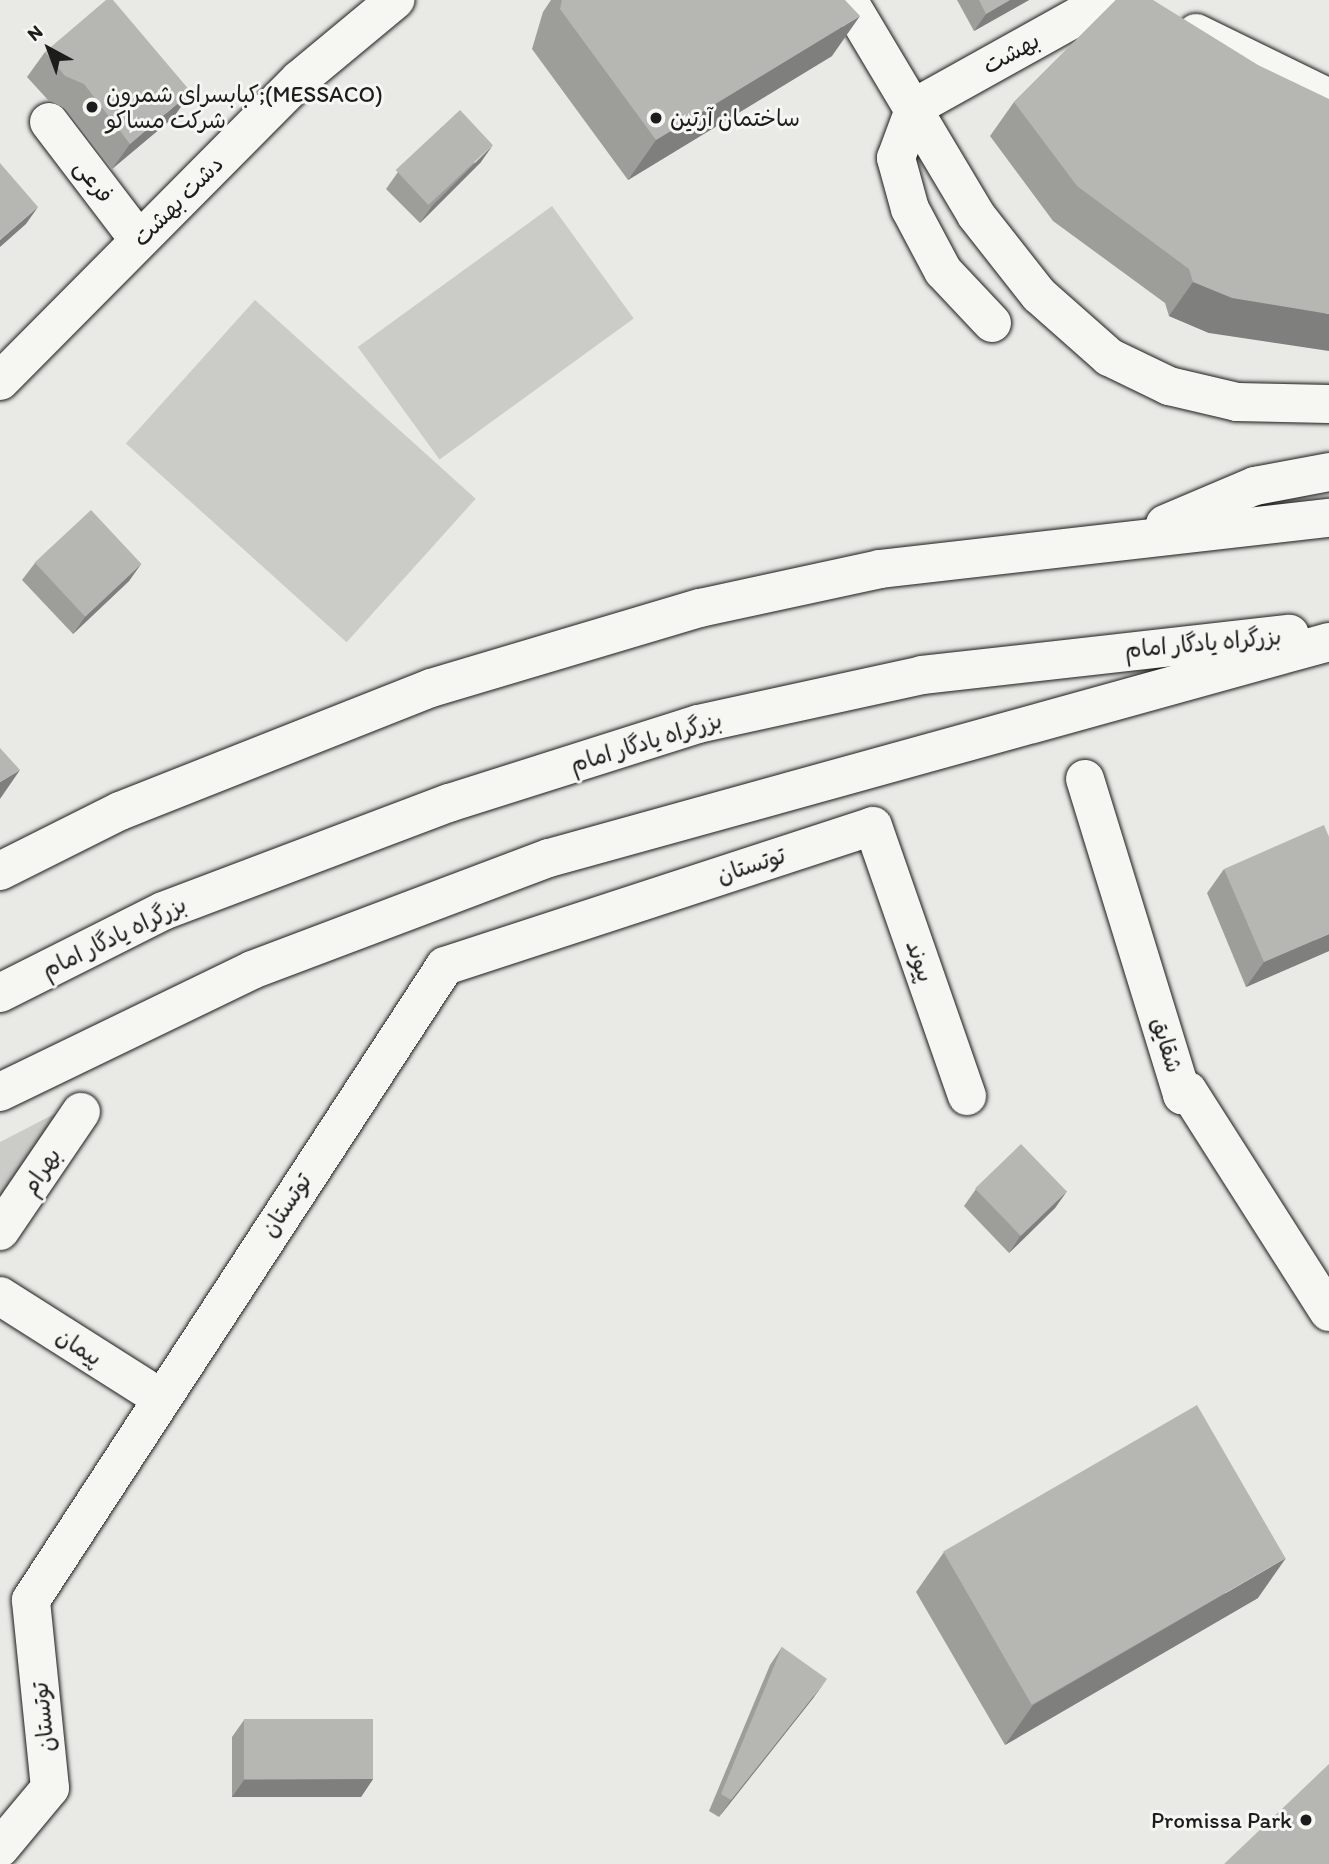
<!DOCTYPE html>
<html>
<head>
<meta charset="utf-8">
<style>
	body { margin:0 }
	#map { position:relative; width:1329px; height:1864px; overflow:hidden; background:#e9e9e5; font-family:Itim,"Playpen Sans Arabic",sans-serif }
	div>[style] { position:absolute }
	[style*='--x'] { left:calc(var(--x)*1px); top:calc(var(--y)*1px); width:calc(var(--w)*1px); rotate:calc(var(--a)*1deg) }
	.green>* { inset:0; background:#cbcbc7; transform-origin:0 0 }
	.roads { filter:drop-shadow(0 0 2px #1c1c1c) drop-shadow(0 0 2px #1c1c1c) }
	.minor>* { height:38px; margin:-19px; padding:0 19px; transform-origin:19px; border-radius:19px; background:#f6f6f2 }
	.highway>* { height:38px; margin:-19px; padding:0 19px; transform-origin:19px; border-radius:19px; background:#f6f6f2 }
	.wall>* { inset:0; background:#9d9d9a }
	.shaded-wall>* { inset:0; background:#7f7f7d }
	.building>* { inset:0; background:#b6b6b3; transform-origin:0 0 }
	.dots>* { width:19px; height:19px; translate:-50% -50%; box-sizing:border-box; border:4px solid #f6f6f2; border-radius:50% }
	span { translate:-50% -50%; white-space:nowrap; text-align:center; line-height:1.15; -webkit-text-stroke:6px #f6f6f2; paint-order:stroke }
	.street-label { font-size:23px; color:#1c1c1c }
	.poi-label { font-size:23px; color:#1c1c1c }
	.left { translate:0 -50%; text-align:left }
	.right { translate:-100% -50%; text-align:right }
	.north { position:absolute; left:14px; top:14px; width:70px; height:70px; -webkit-text-stroke:5px #f6f6f2; paint-order:stroke; rotate:319deg; font-size:19px; font-weight:700; line-height:28px; text-align:center; color:#1c1c1c }
	.north::after { content:''; display:block; margin:auto; width:24px; height:32px; background:#1c1c1c; clip-path:polygon(50% 0,100% 100%,50% 72%,0 100%) }
</style>
</head>
<body>
<div id="map">
	<div class="green">
		<i style="left:552px;top:206px;width:139px;height:240px;rotate:54deg"></i>
		<i style="left:255px;top:300px;width:297px;height:193px;rotate:42deg"></i>
		<i style="clip-path:polygon(66px 1108px,0 1206px,0 1142px)"></i>
	</div>
	<div class="roads">
		<div class="minor">
			<i style="--x:1196;--y:33;--w:148;--a:26"></i>
			<i style="--x:49;--y:122;--w:148;--a:52.7"></i>
			<i style="--x:992;--y:323;--w:71;--a:-133.3"></i>
			<i style="--x:943;--y:271;--w:70;--a:-118"></i>
			<i style="--x:910;--y:209;--w:53;--a:-105.4"></i>
			<i style="--x:896;--y:158;--w:54;--a:-69.6"></i>
			<i style="--x:915;--y:107;--w:220;--a:-29.1"></i>
			<i style="--x:0;--y:381;--w:426;--a:-45.2"></i>
			<i style="--x:300;--y:79;--w:124;--a:-39.7"></i>
			<i style="--x:1085;--y:779;--w:331;--a:72.9"></i>
			<i style="--x:1182;--y:1095;--w:7;--a:-34"></i>
			<i style="--x:1188;--y:1091;--w:262;--a:57.5"></i>
			<i style="--x:0;--y:1231;--w:144;--a:-55.8"></i>
			<i style="--x:0;--y:1296;--w:188;--a:32.4"></i>
			<i style="--x:0;--y:1848;--w:78;--a:-50.2"></i>
			<i style="--x:50;--y:1788;--w:189;--a:-95.8"></i>
			<i style="--x:31;--y:1600;--w:757;--a:-56.86"></i>
			<i style="--x:445;--y:966;--w:450;--a:-18.1"></i>
			<i style="--x:873;--y:826;--w:286;--a:70.8"></i>
		</div>
		<div class="highway">
			<i style="--x:848;--y:0;--w:250;--a:59.2"></i>
			<i style="--x:976;--y:215;--w:102;--a:51.8"></i>
			<i style="--x:1039;--y:295;--w:94;--a:41.5"></i>
			<i style="--x:1109;--y:357;--w:67;--a:25.8"></i>
			<i style="--x:1169;--y:386;--w:70;--a:13.2"></i>
			<i style="--x:1237;--y:402;--w:92;--a:1.2"></i>
			<i style="--x:1165;--y:524;--w:98;--a:-22.9"></i>
			<i style="--x:1255;--y:486;--w:75;--a:-10.7"></i>
			<i style="--x:0;--y:871;--w:134;--a:-26.6"></i>
			<i style="--x:120;--y:811;--w:334;--a:-21.6"></i>
			<i style="--x:431;--y:688;--w:281;--a:-16.6"></i>
			<i style="--x:700;--y:608;--w:184;--a:-12.2"></i>
			<i style="--x:880;--y:569;--w:452;--a:-6.5"></i>
			<i style="--x:0;--y:993;--w:182;--a:-26.7"></i>
			<i style="--x:163;--y:911;--w:306;--a:-20.7"></i>
			<i style="--x:449;--y:803;--w:261;--a:-17.6"></i>
			<i style="--x:698;--y:724;--w:229;--a:-12.3"></i>
			<i style="--x:922;--y:675;--w:370;--a:-6.4"></i>
			<i style="--x:0;--y:1092;--w:280;--a:-25.8"></i>
			<i style="--x:252;--y:970;--w:317;--a:-20.7"></i>
			<i style="--x:549;--y:858;--w:809;--a:-15.48"></i>
		</div>
	</div>
	<div class="wall">
		<i style="clip-path:polygon(551px 0,845px 0,832px 56px,628px 180px,532px 49px,543px 12px)"></i>
		<i style="clip-path:polygon(957px 0,1029px 0,974px 31px)"></i>
		<i style="clip-path:polygon(1116px 0,1209px 333px,1169px 316px,1165px 303px,1053px 221px,990px 136px,1014px 102px)"></i>
		<i style="clip-path:polygon(45px 52px,174px 117px,112px 169px,66px 109px,48px 100px,27px 77px)"></i>
		<i style="clip-path:polygon(481px 162px,420px 223px,386px 189px,398px 172px)"></i>
		<i style="clip-path:polygon(35px 563px,141px 564px,129px 581px,73px 634px,22px 580px)"></i>
		<i style="clip-path:polygon(1224px 869px,1329px 951px,1246px 987px,1207px 893px)"></i>
		<i style="clip-path:polygon(976px 1189px,1067px 1191px,1055px 1208px,1009px 1253px,964px 1206px)"></i>
		<i style="clip-path:polygon(944px 1552px,1258px 1598px,1005px 1745px,916px 1592px)"></i>
		<i style="clip-path:polygon(782px 1647px,814px 1697px,719px 1817px,709px 1811px,770px 1665px)"></i>
		<i style="clip-path:polygon(244px 1720px,373px 1779px,361px 1797px,232px 1797px,232px 1737px)"></i>
	</div>
	<div class="shaded-wall">
		<i style="clip-path:polygon(1010px 0,1029px 0,974px 31px,986px 14px)"></i>
		<i style="clip-path:polygon(860px 16px,832px 56px,628px 180px,656px 140px)"></i>
		<i style="clip-path:polygon(191px 92px,174px 117px,112px 169px,130px 144px)"></i>
		<i style="clip-path:polygon(493px 145px,481px 162px,420px 223px,432px 206px)"></i>
		<i style="clip-path:polygon(38px 207px,26px 224px,0 247px,0 240px)"></i>
		<i style="clip-path:polygon(1193px 282px,1329px 314px,1329px 351px,1209px 333px,1169px 316px)"></i>
		<i style="clip-path:polygon(141px 564px,129px 581px,73px 634px,85px 617px)"></i>
		<i style="clip-path:polygon(20px 770px,0 799px,0 782px)"></i>
		<i style="clip-path:polygon(1329px 934px,1329px 951px,1246px 987px,1264px 962px)"></i>
		<i style="clip-path:polygon(1067px 1191px,1055px 1208px,1009px 1253px,1021px 1235px)"></i>
		<i style="clip-path:polygon(1286px 1558px,1258px 1598px,1005px 1745px,1033px 1705px)"></i>
		<i style="clip-path:polygon(827px 1679px,814px 1697px,719px 1817px,731px 1800px)"></i>
		<i style="clip-path:polygon(373px 1779px,361px 1797px,232px 1797px,244px 1780px)"></i>
	</div>
	<div class="building">
		<i style="clip-path:polygon(106px 0,113px 0,191px 92px,130px 144px,84px 84px,65px 76px,45px 52px)"></i>
		<i style="clip-path:polygon(562px 0,845px 0,860px 16px,656px 140px,560px 9px)"></i>
		<i style="clip-path:polygon(979px 0,1010px 0,986px 14px)"></i>
		<i style="clip-path:polygon(1116px 0,1153px 0,1258px 65px,1329px 99px,1329px 314px,1232px 298px,1193px 282px,1189px 269px,1077px 186px,1014px 102px)"></i>
		<i style="left:460px;top:110px;width:48px;height:88px;rotate:47deg"></i>
		<i style="clip-path:polygon(0 163px,38px 207px,0 240px)"></i>
		<i style="left:91px;top:510px;width:74px;height:77px;rotate:47deg"></i>
		<i style="clip-path:polygon(0 748px,20px 770px,0 782px)"></i>
		<i style="clip-path:polygon(1324px 825px,1329px 837px,1329px 934px,1264px 962px,1224px 869px)"></i>
		<i style="left:1021px;top:1144px;width:66px;height:64px;rotate:46deg"></i>
		<i style="left:1197px;top:1405px;width:177px;height:293px;rotate:60deg"></i>
		<i style="clip-path:polygon(782px 1647px,827px 1679px,731px 1800px,721px 1794px)"></i>
		<i style="left:373px;top:1719px;width:60px;height:129px;rotate:90deg"></i>
		<i style="clip-path:polygon(1329px 1764px,1329px 1864px,1224px 1864px)"></i>
	</div>
	<div class="dots">
		<i style="left:92px;top:107px;background:#1c1c1c"></i>
		<i style="left:656px;top:118px;background:#1c1c1c"></i>
		<i style="left:1306px;top:1820px;background:#1c1c1c"></i>
	</div>
	<div class="street-label">
		<span style="left:1011px;top:53px;rotate:-29deg">بهشت</span>
		<span style="left:94px;top:181px;rotate:53deg">فرعی</span>
		<span style="left:178px;top:201px;rotate:-45deg">دشت بهشت</span>
		<span style="left:1203px;top:643px;rotate:-5deg">بزرگراه یادگار امام</span>
		<span style="left:646px;top:742px;rotate:-17deg">بزرگراه یادگار امام</span>
		<span style="left:751px;top:865px;rotate:-18deg">توتستان</span>
		<span style="left:114px;top:937px;rotate:-26deg">بزرگراه یادگار امام</span>
		<span style="left:920px;top:961px;rotate:71deg">پیوند</span>
		<span style="left:1167px;top:1045px;rotate:73deg">شقایق</span>
		<span style="left:41px;top:1171px;rotate:-56deg">بهرام</span>
		<span style="left:286px;top:1205px;rotate:-56deg">توتستان</span>
		<span style="left:79px;top:1347px;rotate:32deg">پیمان</span>
		<span style="left:43px;top:1717px;rotate:-96deg">توتستان</span>
	</div>
	<div class="poi-label">
		<span class="left" style="left:106px;top:107px">کبابسرای شمرون;(MESSACO)<br>شرکت مساکو</span>
		<span class="left" style="left:670px;top:118px">ساختمان آرتین</span>
		<span class="right" style="left:1292px;top:1820px">Promissa Park</span>
	</div>
	<div class="north">N</div>
</div>
</body>
</html>
